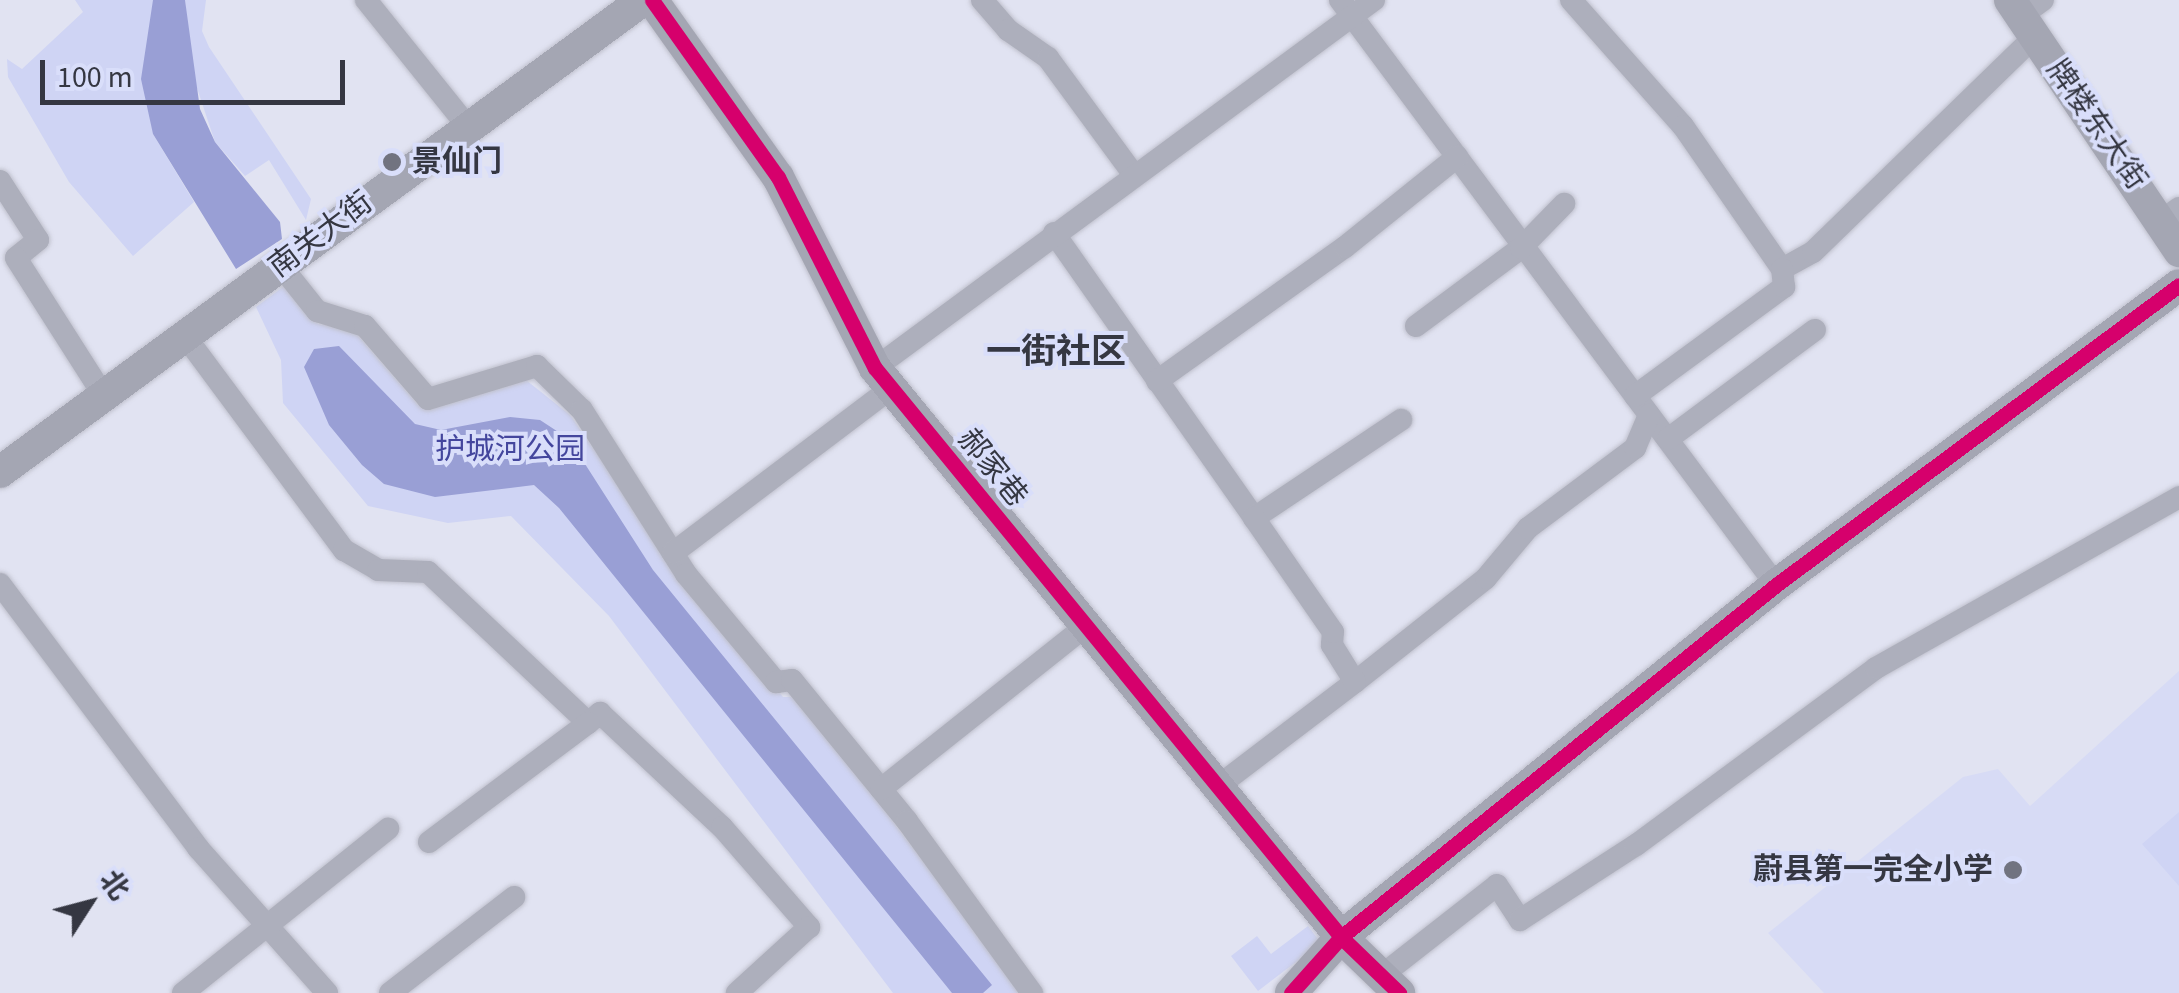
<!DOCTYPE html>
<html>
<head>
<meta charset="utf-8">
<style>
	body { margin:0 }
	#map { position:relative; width:2179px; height:993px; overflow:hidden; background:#e1e3f2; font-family:"Source Sans 3","Noto Sans SC",sans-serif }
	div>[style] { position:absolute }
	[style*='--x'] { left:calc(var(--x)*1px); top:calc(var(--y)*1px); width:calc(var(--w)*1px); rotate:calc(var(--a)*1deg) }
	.built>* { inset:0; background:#d7dbf5 }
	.green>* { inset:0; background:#cfd4f4 }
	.water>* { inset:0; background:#999fd5 }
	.roads { filter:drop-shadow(0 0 2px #c0c1cd) drop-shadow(0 0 2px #c0c1cd) }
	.street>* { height:22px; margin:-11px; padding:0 11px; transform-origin:11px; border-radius:11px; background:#adafbc }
	.secondary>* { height:32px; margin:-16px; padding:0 16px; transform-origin:16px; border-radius:16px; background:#a4a6b3 }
	.cycleway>* { height:15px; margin:-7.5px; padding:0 7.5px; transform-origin:7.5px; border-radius:7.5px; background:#d6006c }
	.dots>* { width:28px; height:28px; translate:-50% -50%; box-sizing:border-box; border:5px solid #d9defa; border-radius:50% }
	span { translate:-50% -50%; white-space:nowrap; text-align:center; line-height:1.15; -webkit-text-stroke:8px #d9defa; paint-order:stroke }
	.street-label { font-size:30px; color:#353742 }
	.poi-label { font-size:30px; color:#353742; font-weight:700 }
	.left { translate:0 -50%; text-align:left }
	.right { translate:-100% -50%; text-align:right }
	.park-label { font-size:30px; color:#44469d }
	.quarter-label { font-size:35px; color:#353742; font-weight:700 }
	.north { position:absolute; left:40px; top:853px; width:100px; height:100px; -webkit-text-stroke:8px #d9defa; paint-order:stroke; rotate:54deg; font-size:28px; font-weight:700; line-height:40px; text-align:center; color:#353742 }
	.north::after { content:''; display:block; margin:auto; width:35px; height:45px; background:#353742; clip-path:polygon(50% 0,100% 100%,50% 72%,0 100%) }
	.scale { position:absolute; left:40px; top:60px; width:305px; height:45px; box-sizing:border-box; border:5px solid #353742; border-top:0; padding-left:12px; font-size:30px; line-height:35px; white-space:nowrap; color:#353742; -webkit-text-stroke:8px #d9defa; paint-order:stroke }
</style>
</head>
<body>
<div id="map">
	<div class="built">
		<i style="clip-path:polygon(2179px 671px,2179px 993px,1824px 993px,1768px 933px,1963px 777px,1998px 769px,2030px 806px)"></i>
	</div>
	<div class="green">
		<i style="clip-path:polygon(75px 0,153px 0,153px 134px,194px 202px,133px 256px,69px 182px,8px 77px,7px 59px,22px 69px,83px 12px)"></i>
		<i style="clip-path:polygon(185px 0,206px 0,202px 31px,209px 47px,311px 199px,306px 220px,269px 160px,245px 176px,215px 142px,190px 67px)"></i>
		<i style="clip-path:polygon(287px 284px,318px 324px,353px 330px,418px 405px,526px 380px,570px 415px,671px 561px,783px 697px,798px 697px,1023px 993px,893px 993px,609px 616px,511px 516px,448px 523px,368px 506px,283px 403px,281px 360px,256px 307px)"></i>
		<i style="clip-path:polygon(2179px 812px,2179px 886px,2142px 844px)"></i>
		<i style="clip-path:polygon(1308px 926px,1321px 943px,1258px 991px,1231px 956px,1257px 936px,1271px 954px)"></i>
	</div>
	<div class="water">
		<i style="clip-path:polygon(153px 0,185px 0,200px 109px,215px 142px,280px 222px,282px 239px,236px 269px,153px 134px,141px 79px)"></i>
		<i style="clip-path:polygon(339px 346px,415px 424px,441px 430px,510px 417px,540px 420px,569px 439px,653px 570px,992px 985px,983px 993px,952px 993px,559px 508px,534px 485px,435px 497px,384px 484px,362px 465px,329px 425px,304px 367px,314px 349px)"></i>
	</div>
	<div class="roads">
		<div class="street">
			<i style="--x:366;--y:0;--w:164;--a:51.2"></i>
			<i style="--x:982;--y:0;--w:40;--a:49"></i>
			<i style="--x:1008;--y:30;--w:49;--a:35"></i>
			<i style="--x:1048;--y:58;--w:145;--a:53.7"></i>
			<i style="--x:1340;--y:0;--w:730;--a:53.3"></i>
			<i style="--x:1571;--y:0;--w:169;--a:48.4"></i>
			<i style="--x:1683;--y:126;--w:174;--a:55.3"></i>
			<i style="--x:1782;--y:269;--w:35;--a:-29"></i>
			<i style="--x:1813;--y:252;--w:310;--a:-44.2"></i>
			<i style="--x:2021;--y:16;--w:27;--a:-36"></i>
			<i style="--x:0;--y:181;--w:70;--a:57.2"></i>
			<i style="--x:38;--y:240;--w:28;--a:141"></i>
			<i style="--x:16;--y:258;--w:164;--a:57.5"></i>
			<i style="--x:2161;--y:221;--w:22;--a:-36"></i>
			<i style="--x:1054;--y:233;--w:348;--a:54.9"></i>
			<i style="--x:1254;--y:518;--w:177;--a:-33.7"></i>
			<i style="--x:281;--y:266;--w:58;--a:51.3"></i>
			<i style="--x:317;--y:311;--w:50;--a:17.4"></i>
			<i style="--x:365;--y:326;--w:96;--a:49.2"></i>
			<i style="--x:428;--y:399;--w:114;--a:-16.8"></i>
			<i style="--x:537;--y:366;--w:63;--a:44.4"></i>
			<i style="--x:582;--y:410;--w:194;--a:57.6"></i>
			<i style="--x:686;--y:574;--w:141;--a:50.2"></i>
			<i style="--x:776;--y:682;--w:16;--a:-7"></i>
			<i style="--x:792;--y:680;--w:182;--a:50.8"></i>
			<i style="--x:907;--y:821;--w:213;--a:54"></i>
			<i style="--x:1416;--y:326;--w:131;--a:-36.6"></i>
			<i style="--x:1521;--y:248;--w:62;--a:-45.7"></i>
			<i style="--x:185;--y:336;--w:267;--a:53.4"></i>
			<i style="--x:344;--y:550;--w:39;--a:30"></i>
			<i style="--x:378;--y:570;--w:50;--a:2.3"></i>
			<i style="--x:428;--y:572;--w:220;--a:43.3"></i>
			<i style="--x:588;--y:723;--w:16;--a:-40"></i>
			<i style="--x:600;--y:713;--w:167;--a:43.1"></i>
			<i style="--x:722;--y:827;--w:133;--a:49"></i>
			<i style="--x:809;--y:927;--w:98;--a:137.5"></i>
			<i style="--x:875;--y:368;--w:620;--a:-36.41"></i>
			<i style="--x:1157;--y:381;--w:231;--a:-35.5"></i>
			<i style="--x:1345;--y:247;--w:144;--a:-38.8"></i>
			<i style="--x:1635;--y:396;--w:185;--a:-36.2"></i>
			<i style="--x:1784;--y:287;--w:18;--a:-96"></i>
			<i style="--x:1668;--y:439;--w:183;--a:-36.6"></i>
			<i style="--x:673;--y:553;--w:273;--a:-37.1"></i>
			<i style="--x:0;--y:584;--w:330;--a:53.1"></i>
			<i style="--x:198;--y:848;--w:194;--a:48.3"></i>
			<i style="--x:1355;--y:682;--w:167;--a:-38.4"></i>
			<i style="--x:1486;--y:578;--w:65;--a:-50"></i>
			<i style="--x:1528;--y:528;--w:134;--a:-36.8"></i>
			<i style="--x:1635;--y:448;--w:36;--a:-67"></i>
			<i style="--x:1217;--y:787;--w:173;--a:-37.3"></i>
			<i style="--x:1355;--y:682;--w:44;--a:-121.9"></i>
			<i style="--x:1332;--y:645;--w:13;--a:-86"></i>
			<i style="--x:1333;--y:632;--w:139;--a:-124.7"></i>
			<i style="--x:881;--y:789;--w:262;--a:-38.5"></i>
			<i style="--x:429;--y:842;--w:199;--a:-36.8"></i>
			<i style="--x:1381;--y:976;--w:147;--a:-38.1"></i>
			<i style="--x:1497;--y:885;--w:42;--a:56.7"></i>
			<i style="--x:1520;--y:920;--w:138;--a:-32.9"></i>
			<i style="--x:1636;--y:845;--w:298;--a:-36.4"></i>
			<i style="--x:1876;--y:668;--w:348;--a:-29.4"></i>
			<i style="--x:183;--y:993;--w:263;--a:-38.7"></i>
			<i style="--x:390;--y:993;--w:157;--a:-37.7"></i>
		</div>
		<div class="secondary">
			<i style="--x:652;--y:0;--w:217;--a:54.6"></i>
			<i style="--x:778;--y:177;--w:214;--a:63.1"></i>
			<i style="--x:875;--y:368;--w:735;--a:50.68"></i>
			<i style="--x:1341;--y:937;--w:81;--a:44"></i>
			<i style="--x:2010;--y:0;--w:303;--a:56"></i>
			<i style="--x:0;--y:472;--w:798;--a:-36.28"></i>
			<i style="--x:1291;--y:993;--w:75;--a:-48.2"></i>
			<i style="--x:1341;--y:937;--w:560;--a:-38.98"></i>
			<i style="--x:1776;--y:585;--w:502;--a:-36.66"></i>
		</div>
	</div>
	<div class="cycleway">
		<i style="--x:652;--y:0;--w:217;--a:54.6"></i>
		<i style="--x:778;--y:177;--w:214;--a:63.1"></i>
		<i style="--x:875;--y:368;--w:735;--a:50.68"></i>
		<i style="--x:1341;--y:937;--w:81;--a:44"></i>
		<i style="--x:1291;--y:993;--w:75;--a:-48.2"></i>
		<i style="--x:1341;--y:937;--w:560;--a:-38.98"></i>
		<i style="--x:1776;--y:585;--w:502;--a:-36.66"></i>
	</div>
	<div class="dots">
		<i style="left:392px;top:162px;background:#717380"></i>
		<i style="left:2013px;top:870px;background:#717380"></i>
	</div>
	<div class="street-label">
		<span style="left:2096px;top:125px;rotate:55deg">牌楼东大街</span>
		<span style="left:321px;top:235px;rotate:-37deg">南关大街</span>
		<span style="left:992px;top:468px;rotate:51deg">郝家巷</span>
	</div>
	<div class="poi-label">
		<span class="left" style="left:412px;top:162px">景仙门</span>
		<span class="right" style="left:1993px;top:870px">蔚县第一完全小学</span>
	</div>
	<div class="park-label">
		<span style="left:510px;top:450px">护城河公园</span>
	</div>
	<div class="quarter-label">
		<span style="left:1056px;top:352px">一街社区</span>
	</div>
	<div class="north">北</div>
	<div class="scale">100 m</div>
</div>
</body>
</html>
